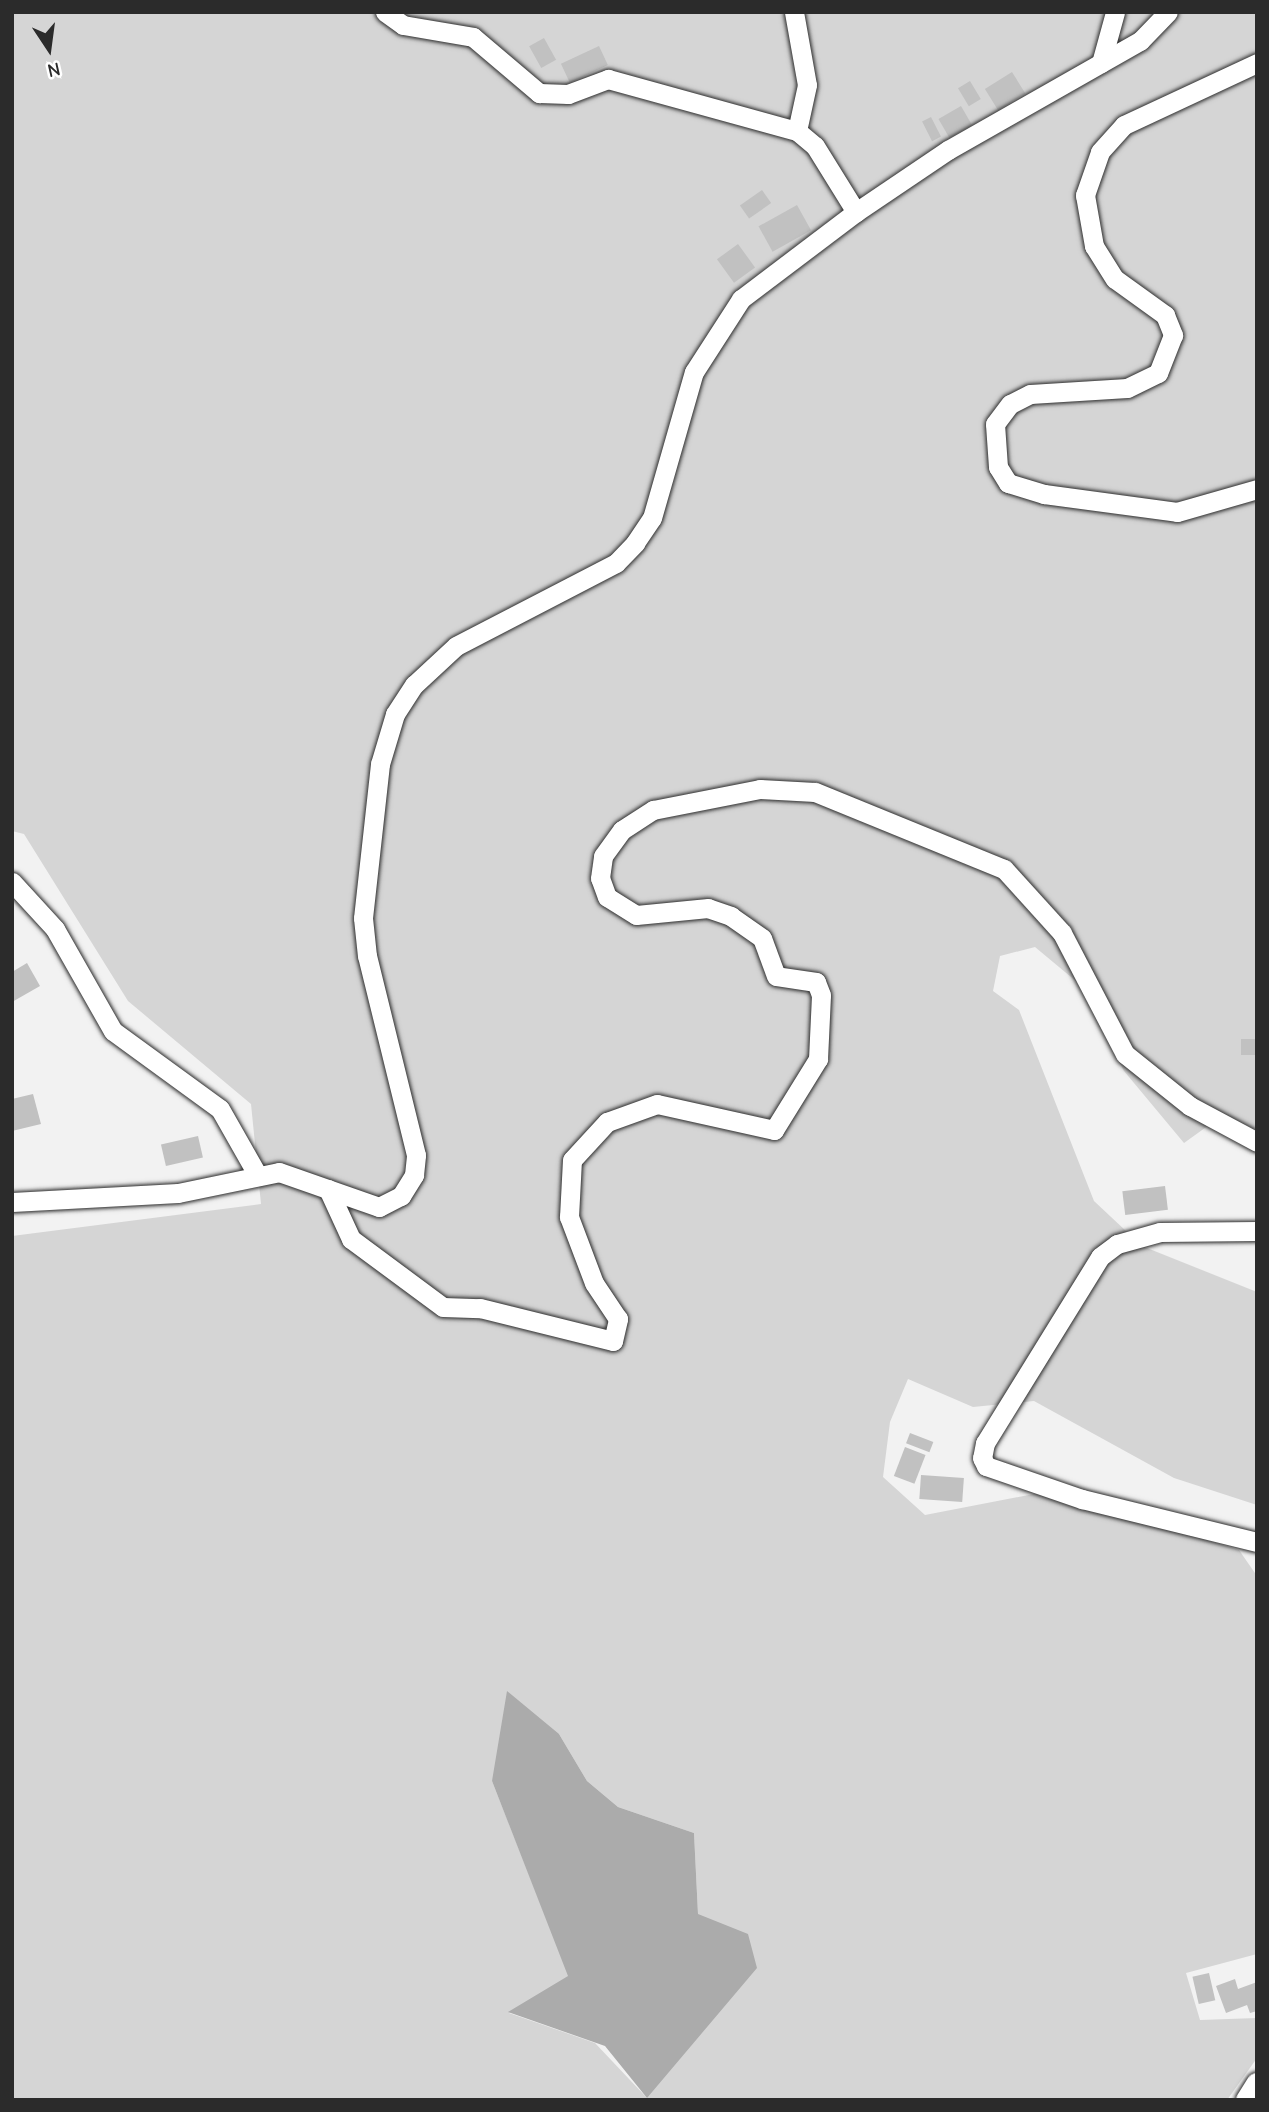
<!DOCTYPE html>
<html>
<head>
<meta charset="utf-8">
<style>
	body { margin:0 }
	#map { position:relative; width:1269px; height:2112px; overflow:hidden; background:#f2f2f2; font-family:"Comic Neue",sans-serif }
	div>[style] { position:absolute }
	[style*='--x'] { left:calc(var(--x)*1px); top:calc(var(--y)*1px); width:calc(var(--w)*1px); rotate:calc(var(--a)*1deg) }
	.green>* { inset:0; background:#d5d5d5 }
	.water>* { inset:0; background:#ababab }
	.building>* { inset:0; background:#c1c1c1; transform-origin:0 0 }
	.roads { filter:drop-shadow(0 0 2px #2b2b2b) drop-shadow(0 0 2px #2b2b2b) }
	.minor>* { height:19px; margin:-9.5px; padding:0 9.5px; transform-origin:9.5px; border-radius:9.5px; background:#fff }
	.tertiary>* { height:23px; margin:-11.5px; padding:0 11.5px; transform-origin:11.5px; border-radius:11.5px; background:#fff }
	span { translate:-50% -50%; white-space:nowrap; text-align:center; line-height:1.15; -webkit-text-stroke:6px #fff; paint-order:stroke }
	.frame { position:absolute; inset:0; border:14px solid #2b2b2b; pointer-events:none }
	.north { position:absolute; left:14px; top:14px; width:70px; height:70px; -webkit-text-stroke:5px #fff; paint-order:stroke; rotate:167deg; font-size:19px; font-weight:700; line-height:28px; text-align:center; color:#2b2b2b }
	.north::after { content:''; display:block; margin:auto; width:24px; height:32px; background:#2b2b2b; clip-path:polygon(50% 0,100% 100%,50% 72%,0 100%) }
</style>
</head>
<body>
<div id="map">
	<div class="green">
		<i style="clip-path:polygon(evenodd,12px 12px,1257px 12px,1257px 1130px,1223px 1115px,1184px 1143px,1124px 1071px,1077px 982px,1035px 947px,1000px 956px,993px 991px,1019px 1010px,1094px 1201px,1142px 1246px,1257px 1292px,1257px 1505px,1174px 1478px,1034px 1401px,973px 1407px,908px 1379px,890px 1422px,883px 1477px,925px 1515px,1049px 1491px,1239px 1550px,1257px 1576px,1257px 1954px,1186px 1973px,1200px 2020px,1257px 2018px,1257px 2058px,1227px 2100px,12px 2100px,12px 1236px,261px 1204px,251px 1104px,128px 1001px,24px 834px,12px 831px,12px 12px,559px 1734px,587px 1781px,618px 1807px,694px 1833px,698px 1914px,647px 2098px,595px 2043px,509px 2013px,569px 1976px,492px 1781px,559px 1734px)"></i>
	</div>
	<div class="water">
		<i style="clip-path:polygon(507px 1691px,559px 1734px,587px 1781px,618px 1807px,694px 1833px,698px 1914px,748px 1934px,757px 1968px,647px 2098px,605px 2046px,508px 2012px,568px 1976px,492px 1781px)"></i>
	</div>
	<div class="building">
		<i style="left:544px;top:38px;width:25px;height:17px;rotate:61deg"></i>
		<i style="left:599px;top:46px;width:21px;height:42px;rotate:65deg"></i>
		<i style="left:1012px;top:72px;width:25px;height:32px;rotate:58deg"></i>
		<i style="left:970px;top:81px;width:21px;height:14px;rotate:59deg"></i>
		<i style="left:961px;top:106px;width:22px;height:26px;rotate:60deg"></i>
		<i style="left:931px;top:117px;width:22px;height:10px;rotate:63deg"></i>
		<i style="left:762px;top:190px;width:16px;height:27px;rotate:55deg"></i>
		<i style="left:797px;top:205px;width:29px;height:44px;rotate:61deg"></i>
		<i style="left:738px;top:244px;width:29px;height:26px;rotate:54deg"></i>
		<i style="clip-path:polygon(27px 963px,40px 986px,12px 1002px,12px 972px)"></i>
		<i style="left:1241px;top:1039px;width:16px;height:16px"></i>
		<i style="clip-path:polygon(33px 1094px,41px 1124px,12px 1131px,12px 1099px)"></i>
		<i style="left:198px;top:1136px;width:22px;height:38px;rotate:77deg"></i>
		<i style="left:1165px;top:1186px;width:24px;height:43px;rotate:83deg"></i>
		<i style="left:910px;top:1433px;width:25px;height:11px;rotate:21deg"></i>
		<i style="left:905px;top:1447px;width:22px;height:31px;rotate:21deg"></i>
		<i style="left:921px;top:1475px;width:43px;height:24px;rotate:4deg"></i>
		<i style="left:1209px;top:1973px;width:28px;height:17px;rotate:77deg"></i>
		<i style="clip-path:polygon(1235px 1979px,1238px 1989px,1257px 1982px,1257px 2011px,1250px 2013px,1247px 2005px,1226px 2013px,1216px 1986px)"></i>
	</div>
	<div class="roads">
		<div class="minor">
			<i style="--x:385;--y:12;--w:22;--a:36"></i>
			<i style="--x:403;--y:25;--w:71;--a:9.7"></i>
			<i style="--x:473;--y:37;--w:87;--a:40.3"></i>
			<i style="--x:539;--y:93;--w:29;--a:2"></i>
			<i style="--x:568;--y:94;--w:43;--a:-20.6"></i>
			<i style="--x:608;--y:79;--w:196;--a:15.4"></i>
			<i style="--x:797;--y:131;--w:23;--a:40"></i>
			<i style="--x:815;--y:146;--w:78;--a:58.2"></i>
			<i style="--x:794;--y:12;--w:74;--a:79.9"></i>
			<i style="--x:807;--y:85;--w:47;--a:102.3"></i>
			<i style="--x:1101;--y:63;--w:53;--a:-74.6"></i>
			<i style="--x:1257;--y:63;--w:147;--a:155"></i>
			<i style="--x:1124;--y:125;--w:36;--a:132"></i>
			<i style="--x:1100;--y:152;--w:46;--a:109.2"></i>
			<i style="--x:1085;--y:195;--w:52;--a:80"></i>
			<i style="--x:1094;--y:246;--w:39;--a:58"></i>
			<i style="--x:1115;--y:279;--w:62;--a:35.8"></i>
			<i style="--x:1165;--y:315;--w:22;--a:68"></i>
			<i style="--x:1173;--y:335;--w:41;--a:111.5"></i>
			<i style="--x:1158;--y:373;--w:34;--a:154"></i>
			<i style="--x:1127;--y:388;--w:97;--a:176.5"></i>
			<i style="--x:1030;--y:394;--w:22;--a:153"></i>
			<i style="--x:1010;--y:404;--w:25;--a:127"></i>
			<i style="--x:995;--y:424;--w:43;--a:86"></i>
			<i style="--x:998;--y:467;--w:19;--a:58"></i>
			<i style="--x:1008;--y:483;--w:38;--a:17"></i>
			<i style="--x:1044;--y:494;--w:134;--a:7.7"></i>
			<i style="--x:1177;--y:512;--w:83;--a:-16"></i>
			<i style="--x:12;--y:882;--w:64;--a:47.5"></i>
			<i style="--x:55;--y:929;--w:117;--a:60.4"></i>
			<i style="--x:113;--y:1031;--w:132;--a:36.1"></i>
			<i style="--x:220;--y:1109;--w:77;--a:60.4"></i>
			<i style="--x:328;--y:1189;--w:55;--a:65.3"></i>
			<i style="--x:351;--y:1239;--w:114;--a:36.5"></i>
			<i style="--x:443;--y:1307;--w:37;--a:2"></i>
			<i style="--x:480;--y:1308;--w:137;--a:13.9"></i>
			<i style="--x:613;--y:1341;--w:23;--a:-77"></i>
			<i style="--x:618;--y:1319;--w:43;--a:-123.7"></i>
			<i style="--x:594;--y:1283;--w:71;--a:-110.7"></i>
			<i style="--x:569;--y:1217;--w:57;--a:-87"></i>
			<i style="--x:572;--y:1160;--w:52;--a:-47.4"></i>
			<i style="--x:607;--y:1122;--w:53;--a:-19.8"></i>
			<i style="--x:657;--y:1104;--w:120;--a:12.5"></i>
			<i style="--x:774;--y:1130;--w:84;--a:-58.2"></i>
			<i style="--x:818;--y:1059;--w:64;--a:-87.3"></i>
			<i style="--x:821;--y:995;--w:14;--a:-111"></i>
			<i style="--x:816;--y:982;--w:40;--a:-171.5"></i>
			<i style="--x:776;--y:976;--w:40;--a:-110.2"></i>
			<i style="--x:762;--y:938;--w:38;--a:-145"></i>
			<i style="--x:731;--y:916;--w:24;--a:-161"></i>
			<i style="--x:708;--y:908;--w:72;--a:174.4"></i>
			<i style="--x:636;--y:915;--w:34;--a:-148"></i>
			<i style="--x:607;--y:897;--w:20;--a:-110"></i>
			<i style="--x:600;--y:878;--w:22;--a:-82"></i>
			<i style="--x:603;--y:856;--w:32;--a:-54"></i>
			<i style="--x:622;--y:830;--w:37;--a:-33"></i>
			<i style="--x:653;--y:810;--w:109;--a:-11.1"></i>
			<i style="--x:760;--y:789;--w:55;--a:3.1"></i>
			<i style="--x:815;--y:792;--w:204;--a:22.2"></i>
			<i style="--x:1004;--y:869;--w:86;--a:47.8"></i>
			<i style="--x:1062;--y:933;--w:136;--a:62.5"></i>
			<i style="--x:1125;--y:1054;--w:83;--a:38.7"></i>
			<i style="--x:1190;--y:1106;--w:76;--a:28.2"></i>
			<i style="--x:12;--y:1202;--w:166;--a:-3.1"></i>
			<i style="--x:178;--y:1193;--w:103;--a:-11.7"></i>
			<i style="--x:279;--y:1172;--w:106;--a:19.3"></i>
			<i style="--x:379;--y:1207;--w:25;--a:-27"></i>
			<i style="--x:401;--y:1196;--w:25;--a:-58"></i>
			<i style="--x:414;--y:1175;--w:20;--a:-84"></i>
			<i style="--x:416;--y:1155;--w:205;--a:-103.8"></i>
			<i style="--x:367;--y:956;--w:38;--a:-96"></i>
			<i style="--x:363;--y:918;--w:155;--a:-83.7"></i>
			<i style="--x:380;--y:764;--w:52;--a:-73.3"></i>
			<i style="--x:395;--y:714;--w:35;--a:-57"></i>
			<i style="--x:414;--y:685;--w:57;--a:-42.9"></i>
			<i style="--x:456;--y:646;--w:180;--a:-27.4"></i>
			<i style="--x:616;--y:563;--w:28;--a:-46"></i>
			<i style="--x:635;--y:543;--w:30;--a:-56"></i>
			<i style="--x:652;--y:518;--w:152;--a:-74"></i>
			<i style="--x:694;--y:372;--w:87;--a:-57.2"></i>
			<i style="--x:741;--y:299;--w:144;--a:-37.1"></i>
			<i style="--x:856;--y:212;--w:111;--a:-34"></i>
			<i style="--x:948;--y:150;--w:221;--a:-29.6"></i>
			<i style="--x:1140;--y:41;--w:40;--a:-46"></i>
			<i style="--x:1257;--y:1231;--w:97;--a:179.4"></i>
			<i style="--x:1160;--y:1232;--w:45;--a:164.4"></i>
			<i style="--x:1117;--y:1244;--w:21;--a:143"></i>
			<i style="--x:1100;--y:1257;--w:219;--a:121.7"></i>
			<i style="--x:985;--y:1443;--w:15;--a:101"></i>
			<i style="--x:982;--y:1458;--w:9;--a:63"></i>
			<i style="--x:986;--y:1466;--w:102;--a:19"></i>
			<i style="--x:1082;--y:1499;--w:180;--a:13.8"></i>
		</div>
		<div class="tertiary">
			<i style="--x:1247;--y:2100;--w:19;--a:-58"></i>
		</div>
	</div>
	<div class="frame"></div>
	<div class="north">N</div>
</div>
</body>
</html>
